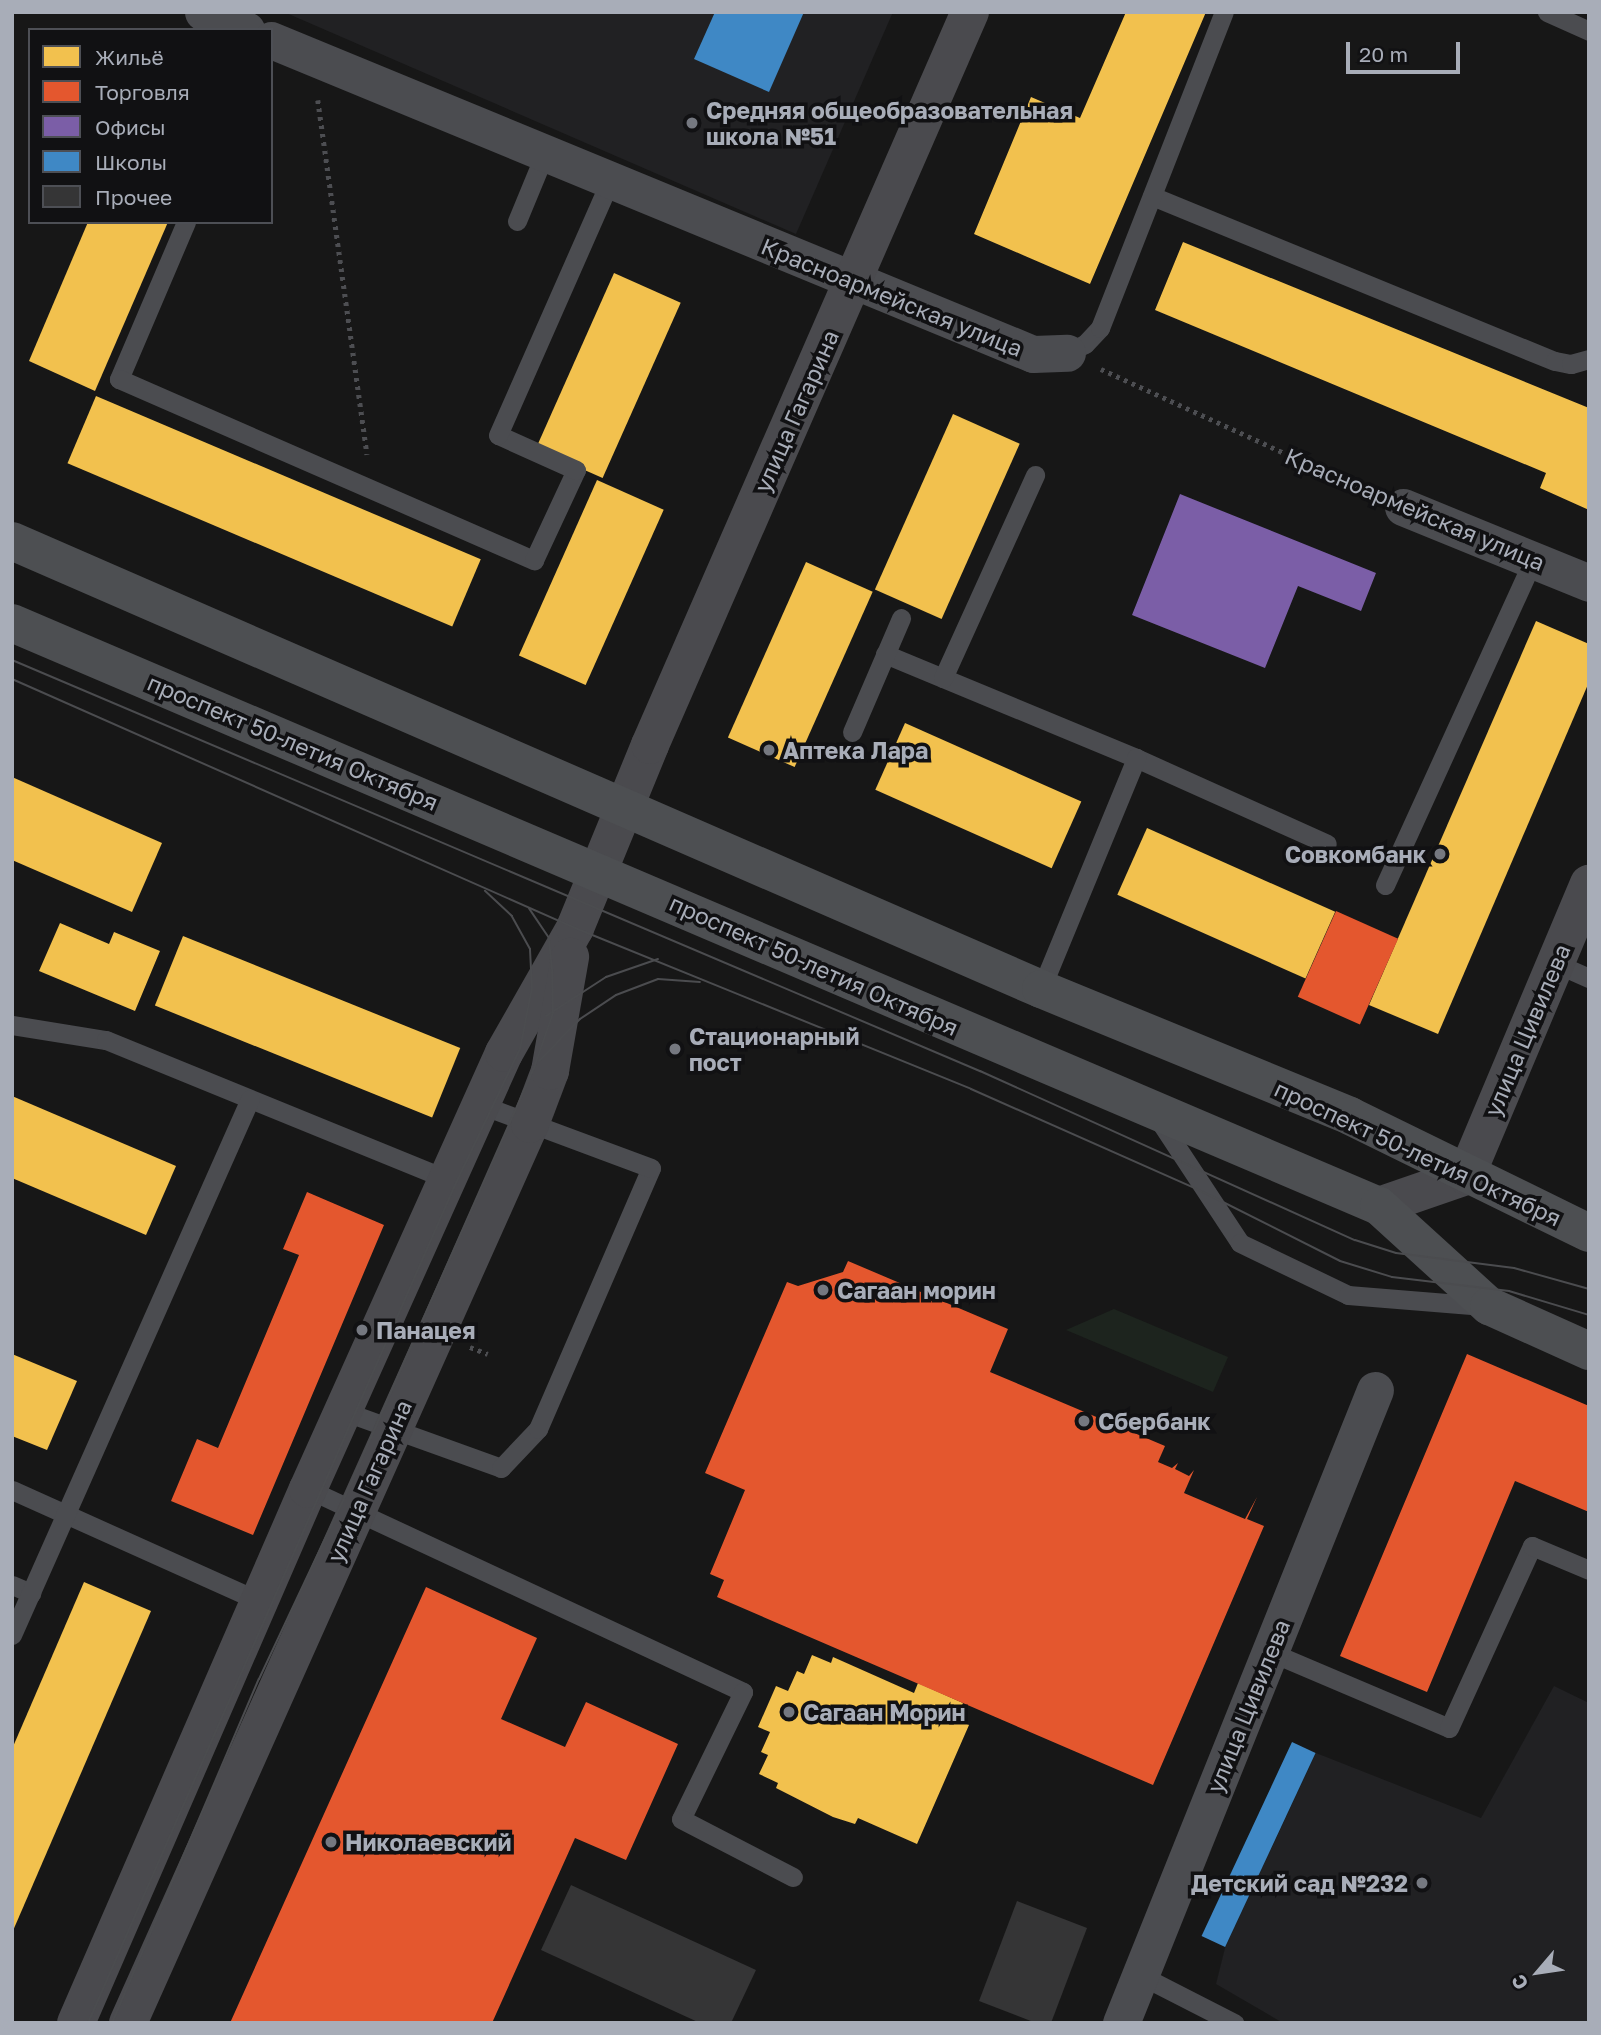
<!DOCTYPE html>
<html>
<head>
<meta charset="utf-8">
<style>
	body { margin:0 }
	#map { position:relative; width:1601px; height:2035px; overflow:hidden; background:#171717; font-family:"Golos Text",sans-serif }
	div>[style] { position:absolute }
	[style*='--x'] { left:calc(var(--x)*1px); top:calc(var(--y)*1px); width:calc(var(--w)*1px); rotate:calc(var(--a)*1deg) }
	.built>* { inset:0; background:#212123 }
	.green>* { inset:0; background:#1d241e }
	.homes>* { inset:0; background:#f2c14e; transform-origin:0 0 }
	.shops>* { inset:0; background:#e4572e; transform-origin:0 0 }
	.offices>* { inset:0; background:#7b5ea7 }
	.schools>* { inset:0; background:#3f88c5; transform-origin:0 0 }
	.building>* { inset:0; background:#353536 }
	.path>* { height:4.5px; margin-top:-2.25px; transform-origin:0; background:repeating-linear-gradient(90deg,#4d4e52 0 3.5px,transparent 0 8.5px) }
	.lane>* { height:19px; margin:-9.5px; padding:0 9.5px; transform-origin:9.5px; border-radius:9.5px; background:#4b4c50 }
	.street>* { height:37px; margin:-18.5px; padding:0 18.5px; transform-origin:18.5px; border-radius:18.5px; background:#4b4c50 }
	.secondary>* { height:38px; margin:-19px; padding:0 19px; transform-origin:19px; border-radius:19px; background:#4a4a4e }
	.primary>* { height:38px; margin:-19px; padding:0 19px; transform-origin:19px; border-radius:19px; background:#4d4f52 }
	.tram>* { height:2px; margin:-1px; padding:0 1px; transform-origin:1px; border-radius:1px; background:#4b4c4f }
	.dots>* { width:19px; height:19px; translate:-50% -50%; box-sizing:border-box; border:4px solid #111113; border-radius:50% }
	span { translate:-50% -50%; white-space:nowrap; text-align:center; line-height:1.15; -webkit-text-stroke:7px #111113; paint-order:stroke }
	.poi-label { font-size:23px; color:#a8adb8; font-weight:700 }
	.left { translate:0 -50%; text-align:left }
	.right { translate:-100% -50%; text-align:right }
	.street-label { font-size:23px; color:#a8adb8 }
	.frame { position:absolute; inset:0; border:14px solid #a8adb8; pointer-events:none }
	.legend { position:absolute; left:28px; top:28px; width:245px; height:196px; box-sizing:border-box; background:#111113; border:2px solid #4d4f55; margin:0; padding:9px 12px; list-style:none; font-size:21px; color:#a8adb8 }
	.legend li { display:flex; align-items:center; gap:14px; height:35px }
	.legend b { width:35px; border:2px solid #4d4f55 }
	.north { position:absolute; left:1503px; top:1937px; width:70px; height:70px; -webkit-text-stroke:5px #111113; paint-order:stroke; rotate:241deg; font-size:19px; font-weight:700; line-height:28px; text-align:center; color:#a8adb8 }
	.north::after { content:''; display:block; margin:auto; width:24px; height:32px; background:#a8adb8; clip-path:polygon(50% 0,100% 100%,50% 72%,0 100%) }
	.scale { position:absolute; left:1346px; top:42px; width:114px; height:32px; box-sizing:border-box; border:4px solid #a8adb8; border-top:0; padding-left:9px; font-size:21px; line-height:24px; white-space:nowrap; color:#a8adb8; -webkit-text-stroke:5px #111113; paint-order:stroke }
</style>
</head>
<body>
<div id="map">
	<div class="built">
		<i style="clip-path:polygon(284px 12px,893px 12px,796px 234px)"></i>
		<i style="clip-path:polygon(1554px 1686px,1589px 1703px,1589px 2023px,1283px 2023px,1216px 1984px,1225px 1948px,1316px 1753px,1481px 1818px)"></i>
	</div>
	<div class="green">
		<i style="clip-path:polygon(1114px 1309px,1228px 1357px,1213px 1392px,1066px 1330px)"></i>
	</div>
	<div class="homes">
		<i style="clip-path:polygon(1126px 12px,1206px 12px,1090px 284px,974px 234px,1031px 97px,1080px 118px)"></i>
		<i style="clip-path:polygon(88px 222px,168px 222px,95px 391px,29px 361px)"></i>
		<i style="clip-path:polygon(1183px 242px,1589px 408px,1589px 510px,1540px 488px,1546px 473px,1155px 310px)"></i>
		<i style="left:614px;top:273px;width:73px;height:192px;rotate:24deg"></i>
		<i style="left:96px;top:396px;width:418px;height:73px;rotate:23deg"></i>
		<i style="left:953px;top:414px;width:73px;height:192px;rotate:24deg"></i>
		<i style="left:597px;top:480px;width:73px;height:192px;rotate:24deg"></i>
		<i style="left:806px;top:562px;width:73px;height:192px;rotate:24deg"></i>
		<i style="clip-path:polygon(1536px 621px,1589px 644px,1589px 682px,1438px 1034px,1369px 1005px)"></i>
		<i style="left:905px;top:723px;width:193px;height:73px;rotate:24deg"></i>
		<i style="clip-path:polygon(12px 777px,162px 843px,132px 912px,12px 860px)"></i>
		<i style="left:1147px;top:828px;width:206px;height:73px;rotate:24deg"></i>
		<i style="clip-path:polygon(60px 923px,109px 944px,114px 932px,160px 951px,135px 1011px,39px 971px)"></i>
		<i style="left:183px;top:936px;width:299px;height:75px;rotate:22deg"></i>
		<i style="clip-path:polygon(12px 1096px,176px 1166px,146px 1235px,12px 1178px)"></i>
		<i style="clip-path:polygon(12px 1354px,77px 1381px,47px 1450px,12px 1436px)"></i>
		<i style="clip-path:polygon(84px 1582px,151px 1611px,12px 1933px,12px 1749px)"></i>
		<i style="clip-path:polygon(812px 1655px,831px 1663px,833px 1657px,914px 1693px,918px 1683px,963px 1703px,956px 1719px,969px 1725px,917px 1844px,858px 1818px,855px 1824px,833px 1817px,776px 1788px,778px 1783px,759px 1774px,768px 1755px,761px 1752px,770px 1732px,758px 1727px,776px 1686px,788px 1691px,797px 1671px,804px 1674px)"></i>
	</div>
	<div class="shops">
		<i style="left:1336px;top:911px;width:68px;height:94px;rotate:24deg"></i>
		<i style="clip-path:polygon(307px 1192px,384px 1225px,253px 1535px,171px 1501px,197px 1439px,218px 1448px,299px 1255px,283px 1249px)"></i>
		<i style="clip-path:polygon(848px 1261px,1008px 1329px,990px 1372px,1165px 1446px,1158px 1462px,1172px 1468px,1178px 1463px,1175px 1469px,1189px 1476px,1194px 1470px,1184px 1493px,1245px 1519px,1257px 1497px,1247px 1519px,1264px 1526px,1153px 1785px,717px 1597px,724px 1580px,710px 1574px,745px 1490px,705px 1473px,787px 1282px,798px 1286px,843px 1272px)"></i>
		<i style="clip-path:polygon(1467px 1354px,1589px 1406px,1589px 1512px,1515px 1481px,1427px 1692px,1340px 1656px)"></i>
		<i style="clip-path:polygon(426px 1587px,537px 1638px,501px 1719px,565px 1747px,586px 1702px,678px 1744px,626px 1860px,575px 1838px,492px 2023px,230px 2023px)"></i>
	</div>
	<div class="offices">
		<i style="clip-path:polygon(1180px 494px,1376px 573px,1361px 611px,1298px 586px,1265px 668px,1132px 615px)"></i>
	</div>
	<div class="schools">
		<i style="clip-path:polygon(715px 12px,804px 12px,769px 92px,694px 59px)"></i>
		<i style="left:1292px;top:1742px;width:26px;height:214px;rotate:25deg"></i>
	</div>
	<div class="building">
		<i style="clip-path:polygon(571px 1885px,756px 1970px,731px 2023px,700px 2023px,541px 1950px)"></i>
		<i style="clip-path:polygon(1017px 1901px,1087px 1928px,1051px 2023px,1036px 2023px,979px 2001px)"></i>
	</div>
	<div class="path">
		<i style="--x:318;--y:100;--w:358;--a:82.1"></i>
		<i style="--x:1101;--y:369;--w:296;--a:24.6"></i>
		<i style="--x:470;--y:1347;--w:19;--a:21"></i>
	</div>
	<div class="lane">
		<i style="--x:1547;--y:12;--w:46;--a:24.3"></i>
		<i style="--x:1152;--y:196;--w:435;--a:22.3"></i>
		<i style="--x:1555;--y:361;--w:16;--a:11"></i>
		<i style="--x:1571;--y:364;--w:19;--a:-16"></i>
		<i style="--x:517;--y:221;--w:74;--a:-67.6"></i>
		<i style="--x:186;--y:222;--w:171;--a:113.1"></i>
		<i style="--x:119;--y:379;--w:453;--a:23.6"></i>
		<i style="--x:534;--y:560;--w:99;--a:-65"></i>
		<i style="--x:576;--y:470;--w:85;--a:-155.8"></i>
		<i style="--x:498;--y:435;--w:278;--a:-66.2"></i>
		<i style="--x:1067;--y:353;--w:20;--a:-27"></i>
		<i style="--x:1085;--y:344;--w:22;--a:-47"></i>
		<i style="--x:1100;--y:328;--w:339;--a:-68.6"></i>
		<i style="--x:885;--y:654;--w:272;--a:22.5"></i>
		<i style="--x:1136;--y:758;--w:209;--a:24.2"></i>
		<i style="--x:943;--y:678;--w:223;--a:-65.6"></i>
		<i style="--x:852;--y:732;--w:124;--a:-66.7"></i>
		<i style="--x:1385;--y:885;--w:357;--a:-65.5"></i>
		<i style="--x:1555;--y:963;--w:37;--a:24"></i>
		<i style="--x:1041;--y:989;--w:250;--a:-67.6"></i>
		<i style="--x:12;--y:1025;--w:95;--a:9.1"></i>
		<i style="--x:106;--y:1040;--w:370;--a:22.2"></i>
		<i style="--x:1155;--y:1114;--w:154;--a:56.6"></i>
		<i style="--x:1240;--y:1243;--w:120;--a:25.7"></i>
		<i style="--x:1348;--y:1295;--w:136;--a:4.6"></i>
		<i style="--x:343;--y:1411;--w:168;--a:19.8"></i>
		<i style="--x:501;--y:1468;--w:54;--a:-46.5"></i>
		<i style="--x:538;--y:1429;--w:284;--a:-66.6"></i>
		<i style="--x:651;--y:1168;--w:180;--a:-159.6"></i>
		<i style="--x:308;--y:1489;--w:480;--a:25"></i>
		<i style="--x:743;--y:1692;--w:141;--a:116"></i>
		<i style="--x:681;--y:1819;--w:126;--a:27.4"></i>
		<i style="--x:12;--y:1490;--w:273;--a:24.2"></i>
		<i style="--x:12;--y:1585;--w:21;--a:23"></i>
		<i style="--x:12;--y:1635;--w:586;--a:-66.06"></i>
		<i style="--x:1270;--y:1652;--w:194;--a:23"></i>
		<i style="--x:1449;--y:1728;--w:200;--a:-65.5"></i>
		<i style="--x:1532;--y:1546;--w:62;--a:22.8"></i>
		<i style="--x:1140;--y:1975;--w:106;--a:27.1"></i>
	</div>
	<div class="street">
		<i style="--x:203;--y:12;--w:47;--a:22.7"></i>
		<i style="--x:271;--y:40;--w:824;--a:22.4"></i>
		<i style="--x:1033;--y:354;--w:34;--a:-2"></i>
		<i style="--x:1403;--y:507;--w:201;--a:22.2"></i>
		<i style="--x:1121;--y:2023;--w:682;--a:-68.14"></i>
	</div>
	<div class="secondary">
		<i style="--x:1379;--y:1206;--w:92;--a:-19"></i>
		<i style="--x:1466;--y:1176;--w:317;--a:-67.2"></i>
		<i style="--x:76;--y:2023;--w:582;--a:-66.52"></i>
		<i style="--x:308;--y:1489;--w:478;--a:-65.8"></i>
		<i style="--x:504;--y:1053;--w:144;--a:-60.4"></i>
		<i style="--x:575;--y:928;--w:198;--a:-67.7"></i>
		<i style="--x:650;--y:745;--w:800;--a:-66.42"></i>
		<i style="--x:128;--y:2023;--w:985;--a:-65.91"></i>
		<i style="--x:530;--y:1124;--w:57;--a:-69.3"></i>
		<i style="--x:550;--y:1071;--w:116;--a:-80"></i>
	</div>
	<div class="primary">
		<i style="--x:12;--y:541;--w:1122;--a:23.53"></i>
		<i style="--x:1041;--y:989;--w:334;--a:22.3"></i>
		<i style="--x:1350;--y:1116;--w:266;--a:26.1"></i>
		<i style="--x:12;--y:623;--w:1486;--a:23.1"></i>
		<i style="--x:1379;--y:1206;--w:149;--a:42.3"></i>
		<i style="--x:1489;--y:1306;--w:110;--a:24.2"></i>
	</div>
	<div class="tram">
		<i style="--x:12;--y:660;--w:1052;--a:23.01"></i>
		<i style="--x:980;--y:1071;--w:411;--a:24.3"></i>
		<i style="--x:1355;--y:1240;--w:43;--a:17.6"></i>
		<i style="--x:1396;--y:1253;--w:119;--a:7.2"></i>
		<i style="--x:1514;--y:1268;--w:78;--a:15.6"></i>
		<i style="--x:12;--y:679;--w:616;--a:23.86"></i>
		<i style="--x:575;--y:928;--w:427;--a:22.1"></i>
		<i style="--x:971;--y:1089;--w:254;--a:23.9"></i>
		<i style="--x:1203;--y:1192;--w:153;--a:26.7"></i>
		<i style="--x:1340;--y:1261;--w:54;--a:17.1"></i>
		<i style="--x:1392;--y:1277;--w:118;--a:6.8"></i>
		<i style="--x:1509;--y:1291;--w:84;--a:16.7"></i>
		<i style="--x:546;--y:1016;--w:72;--a:-33"></i>
		<i style="--x:606;--y:977;--w:55;--a:-19.1"></i>
		<i style="--x:539;--y:1061;--w:59;--a:-45.7"></i>
		<i style="--x:580;--y:1019;--w:43;--a:-33.7"></i>
		<i style="--x:616;--y:995;--w:45;--a:-20.9"></i>
		<i style="--x:658;--y:979;--w:42;--a:4.1"></i>
		<i style="--x:88;--y:2023;--w:915;--a:-66.35"></i>
		<i style="--x:455;--y:1185;--w:151;--a:-64.5"></i>
		<i style="--x:520;--y:1049;--w:62;--a:-78.9"></i>
		<i style="--x:532;--y:988;--w:39;--a:-93"></i>
		<i style="--x:530;--y:949;--w:38;--a:-119"></i>
		<i style="--x:512;--y:916;--w:37;--a:-137"></i>
		<i style="--x:112;--y:2023;--w:374;--a:-66.9"></i>
		<i style="--x:259;--y:1679;--w:195;--a:-64.8"></i>
		<i style="--x:342;--y:1503;--w:479;--a:-66.2"></i>
		<i style="--x:535;--y:1065;--w:55;--a:-70.9"></i>
		<i style="--x:553;--y:1013;--w:44;--a:-91.3"></i>
		<i style="--x:552;--y:969;--w:31;--a:-96"></i>
		<i style="--x:549;--y:938;--w:36;--a:-124"></i>
	</div>
	<div class="dots">
		<i style="left:692px;top:123px;background:#757880"></i>
		<i style="left:769px;top:750px;background:#757880"></i>
		<i style="left:1440px;top:854px;background:#757880"></i>
		<i style="left:675px;top:1049px;background:#757880"></i>
		<i style="left:823px;top:1290px;background:#757880"></i>
		<i style="left:362px;top:1330px;background:#757880"></i>
		<i style="left:1084px;top:1421px;background:#757880"></i>
		<i style="left:789px;top:1712px;background:#757880"></i>
		<i style="left:331px;top:1842px;background:#757880"></i>
		<i style="left:1422px;top:1883px;background:#757880"></i>
	</div>
	<div class="poi-label">
		<span class="left" style="left:706px;top:123px">Средняя общеобразовательная<br>школа №51</span>
		<span class="left" style="left:783px;top:750px">Аптека Лара</span>
		<span class="right" style="left:1426px;top:854px">Совкомбанк</span>
		<span class="left" style="left:689px;top:1049px">Стационарный<br>пост</span>
		<span class="left" style="left:837px;top:1290px">Сагаан морин</span>
		<span class="left" style="left:376px;top:1330px">Панацея</span>
		<span class="left" style="left:1098px;top:1421px">Сбербанк</span>
		<span class="left" style="left:803px;top:1712px">Сагаан Морин</span>
		<span class="left" style="left:345px;top:1842px">Николаевский</span>
		<span class="right" style="left:1408px;top:1883px">Детский сад №232</span>
	</div>
	<div class="street-label">
		<span style="left:892px;top:297px;rotate:22deg">Красноармейская улица</span>
		<span style="left:796px;top:411px;rotate:-66deg">улица Гагарина</span>
		<span style="left:1415px;top:509px;rotate:23deg">Красноармейская улица</span>
		<span style="left:293px;top:742px;rotate:23deg">проспект 50-летия Октября</span>
		<span style="left:814px;top:965px;rotate:24deg">проспект 50-летия Октября</span>
		<span style="left:1527px;top:1030px;rotate:-67deg">улица Цивилева</span>
		<span style="left:1418px;top:1153px;rotate:25deg">проспект 50-летия Октября</span>
		<span style="left:369px;top:1481px;rotate:-66deg">улица Гагарина</span>
		<span style="left:1248px;top:1706px;rotate:-68deg">улица Цивилева</span>
	</div>
	<div class="frame"></div>
	<ul class="legend">
	<li><b style="height:19px;background:#f2c14e"></b>Жильё</li>
	<li><b style="height:19px;background:#e4572e"></b>Торговля</li>
	<li><b style="height:19px;background:#7b5ea7"></b>Офисы</li>
	<li><b style="height:19px;background:#3f88c5"></b>Школы</li>
	<li><b style="height:19px;background:#353536"></b>Прочее</li>
	</ul>
	<div class="north">С</div>
	<div class="scale">20 m</div>
</div>
</body>
</html>
